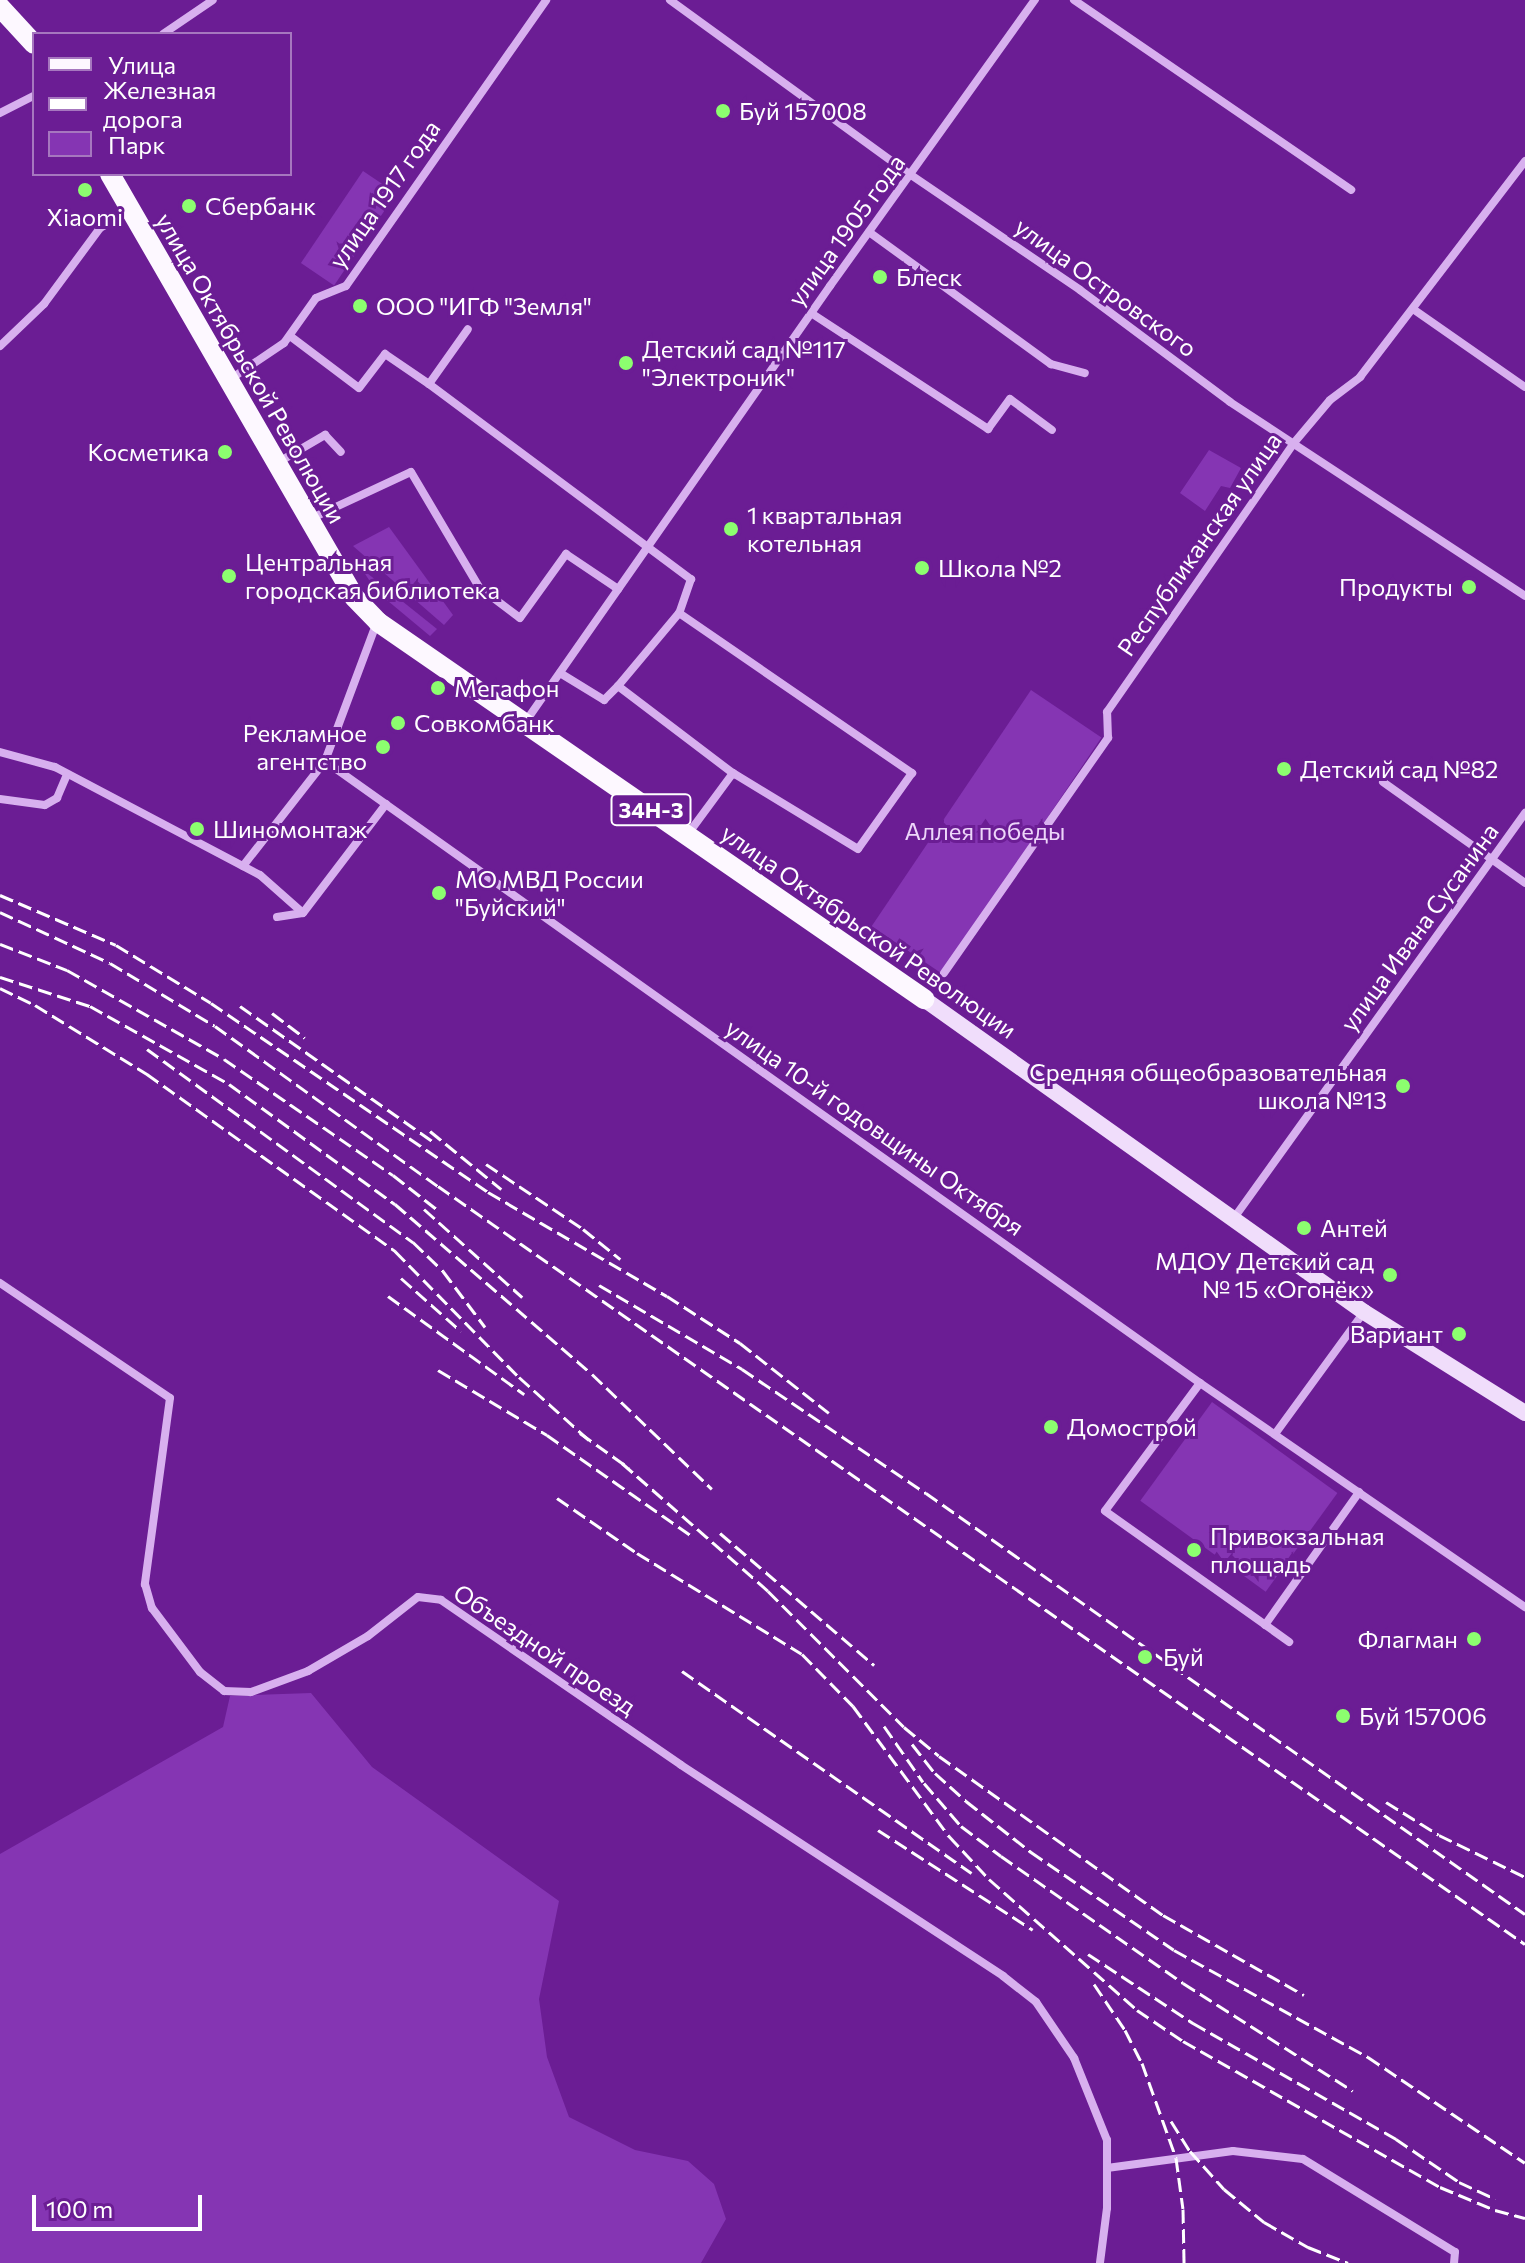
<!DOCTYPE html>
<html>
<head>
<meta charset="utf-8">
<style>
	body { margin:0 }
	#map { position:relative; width:1525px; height:2263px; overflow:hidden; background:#6b1d94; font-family:Commissioner,sans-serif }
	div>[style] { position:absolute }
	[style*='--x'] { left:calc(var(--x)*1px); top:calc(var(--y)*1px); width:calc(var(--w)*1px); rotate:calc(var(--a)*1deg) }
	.green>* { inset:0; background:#8535b3; transform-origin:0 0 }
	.street>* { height:8px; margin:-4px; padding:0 4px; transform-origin:4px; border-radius:4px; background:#d8b0ef }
	.secondary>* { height:16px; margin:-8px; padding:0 8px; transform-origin:8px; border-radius:8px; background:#f0ddfb }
	.primary>* { height:20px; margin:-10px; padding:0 10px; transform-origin:10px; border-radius:10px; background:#fdf8ff }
	.rail>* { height:3px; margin-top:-1.5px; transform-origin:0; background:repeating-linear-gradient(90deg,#fff 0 14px,transparent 0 20px) }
	.dots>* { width:22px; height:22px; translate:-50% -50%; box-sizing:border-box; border:4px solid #6b1d94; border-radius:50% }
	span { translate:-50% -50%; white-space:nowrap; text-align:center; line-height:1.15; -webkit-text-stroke:6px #6b1d94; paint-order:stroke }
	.shield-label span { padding:2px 6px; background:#6b1d94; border:2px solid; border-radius:6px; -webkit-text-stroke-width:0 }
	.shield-label { font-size:22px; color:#fff; font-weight:700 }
	.poi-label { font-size:24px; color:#fff }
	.left { translate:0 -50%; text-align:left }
	.right { translate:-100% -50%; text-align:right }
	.street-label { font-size:24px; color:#fff }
	.park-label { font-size:24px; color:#edd6fa }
	.legend { position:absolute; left:32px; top:32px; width:260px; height:144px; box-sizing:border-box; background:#6b1d94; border:2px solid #a677bf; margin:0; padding:10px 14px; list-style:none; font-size:24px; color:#fff }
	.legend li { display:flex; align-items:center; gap:16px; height:40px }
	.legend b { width:40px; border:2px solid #a677bf }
	.scale { position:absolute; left:32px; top:2195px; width:170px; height:36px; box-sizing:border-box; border:4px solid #fff; border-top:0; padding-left:10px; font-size:24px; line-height:28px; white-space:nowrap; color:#fff; -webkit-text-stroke:6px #6b1d94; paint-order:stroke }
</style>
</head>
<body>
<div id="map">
	<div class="green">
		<i style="left:363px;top:171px;width:40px;height:111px;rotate:34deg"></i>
		<i style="clip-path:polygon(1209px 450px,1241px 468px,1230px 488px,1221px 486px,1205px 511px,1180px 493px)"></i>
		<i style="clip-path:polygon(389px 527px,453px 615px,444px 625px,353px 546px)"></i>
		<i style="clip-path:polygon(362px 569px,437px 629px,430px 636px,376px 591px)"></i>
		<i style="left:1031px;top:690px;width:85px;height:285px;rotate:34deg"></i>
		<i style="left:1212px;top:1402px;width:155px;height:122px;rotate:36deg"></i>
		<i style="clip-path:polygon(311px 1693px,372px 1767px,559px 1901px,539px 1999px,547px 2057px,569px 2117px,635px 2150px,688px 2161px,714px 2184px,726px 2219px,701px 2263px,0 2263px,0 1854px,223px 1727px,230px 1696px)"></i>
	</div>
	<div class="street">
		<i style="--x:670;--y:0;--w:298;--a:36"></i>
		<i style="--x:911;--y:175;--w:204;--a:34.2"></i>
		<i style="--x:1080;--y:290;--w:187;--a:36.7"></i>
		<i style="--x:1230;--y:402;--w:353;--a:33.3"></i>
		<i style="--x:1074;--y:0;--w:336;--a:34.4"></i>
		<i style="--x:163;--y:34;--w:60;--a:-34.2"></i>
		<i style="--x:0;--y:113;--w:38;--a:-27"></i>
		<i style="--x:869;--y:232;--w:225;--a:36"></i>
		<i style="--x:1051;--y:364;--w:35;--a:15"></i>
		<i style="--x:1413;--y:309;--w:136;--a:34.9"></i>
		<i style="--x:811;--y:313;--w:212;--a:33.2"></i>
		<i style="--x:988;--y:429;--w:37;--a:-54"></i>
		<i style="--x:1010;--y:399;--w:52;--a:36.4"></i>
		<i style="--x:290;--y:336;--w:86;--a:37"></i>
		<i style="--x:359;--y:388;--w:43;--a:-52.6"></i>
		<i style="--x:385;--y:354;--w:53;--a:34.3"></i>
		<i style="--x:429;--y:384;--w:327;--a:36.7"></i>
		<i style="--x:691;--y:579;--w:36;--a:109"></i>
		<i style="--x:679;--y:613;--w:283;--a:34.5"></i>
		<i style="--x:912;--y:773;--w:93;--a:125.4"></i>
		<i style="--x:858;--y:849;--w:146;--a:-148.7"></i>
		<i style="--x:733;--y:773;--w:76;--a:126.4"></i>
		<i style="--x:0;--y:346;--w:61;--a:-43.7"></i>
		<i style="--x:44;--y:304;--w:94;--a:-53.6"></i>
		<i style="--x:100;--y:228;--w:34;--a:-30"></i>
		<i style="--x:229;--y:380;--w:66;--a:-33.9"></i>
		<i style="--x:284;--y:343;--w:55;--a:-54.6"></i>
		<i style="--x:316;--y:298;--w:32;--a:-22"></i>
		<i style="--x:346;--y:286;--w:349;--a:-55"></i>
		<i style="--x:429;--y:384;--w:67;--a:-54.7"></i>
		<i style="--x:277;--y:463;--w:56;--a:-30.3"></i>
		<i style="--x:325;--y:435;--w:23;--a:47"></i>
		<i style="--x:310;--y:519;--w:111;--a:-25"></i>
		<i style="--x:411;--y:472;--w:134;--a:59.4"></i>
		<i style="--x:479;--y:587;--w:51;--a:37.1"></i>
		<i style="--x:520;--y:618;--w:79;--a:-54.3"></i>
		<i style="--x:566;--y:554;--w:63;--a:33.9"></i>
		<i style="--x:560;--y:673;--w:52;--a:31.5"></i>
		<i style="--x:604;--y:700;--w:20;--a:-45"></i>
		<i style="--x:618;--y:686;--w:146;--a:37.2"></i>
		<i style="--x:618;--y:686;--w:95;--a:-50.1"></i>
		<i style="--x:526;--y:721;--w:531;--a:-55.05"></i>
		<i style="--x:830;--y:286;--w:352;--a:-54.4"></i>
		<i style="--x:0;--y:752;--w:57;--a:15.3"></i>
		<i style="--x:55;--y:767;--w:232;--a:27.8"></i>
		<i style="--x:260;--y:875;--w:57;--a:41.5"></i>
		<i style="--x:325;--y:761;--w:1074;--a:35.41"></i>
		<i style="--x:1200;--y:1383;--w:395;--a:34.6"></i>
		<i style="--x:1383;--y:782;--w:174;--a:35.4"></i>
		<i style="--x:0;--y:799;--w:45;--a:7.6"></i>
		<i style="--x:45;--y:805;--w:14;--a:-30"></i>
		<i style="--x:57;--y:798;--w:26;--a:-67"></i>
		<i style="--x:243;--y:866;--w:133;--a:-52"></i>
		<i style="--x:325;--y:761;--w:148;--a:-69.5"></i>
		<i style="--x:277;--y:917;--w:26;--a:-9"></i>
		<i style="--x:303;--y:913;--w:137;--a:-52.7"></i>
		<i style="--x:944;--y:973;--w:287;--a:-55.1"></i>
		<i style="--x:1108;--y:738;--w:26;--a:-92"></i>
		<i style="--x:1107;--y:712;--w:326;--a:-55.2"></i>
		<i style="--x:1293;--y:444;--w:57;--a:-49.9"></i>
		<i style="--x:1330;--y:400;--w:38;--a:-37"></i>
		<i style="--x:1360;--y:377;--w:272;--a:-52.6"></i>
		<i style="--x:1234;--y:1218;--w:499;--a:-54.3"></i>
		<i style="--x:0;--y:1283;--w:205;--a:34.1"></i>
		<i style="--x:170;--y:1398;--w:188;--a:97.7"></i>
		<i style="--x:145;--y:1584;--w:25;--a:74"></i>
		<i style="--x:152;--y:1608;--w:80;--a:53.1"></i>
		<i style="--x:200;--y:1672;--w:31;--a:38"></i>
		<i style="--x:224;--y:1691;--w:27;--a:2"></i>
		<i style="--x:251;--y:1692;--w:61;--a:-20.2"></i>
		<i style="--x:308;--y:1671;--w:69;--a:-30.3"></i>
		<i style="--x:368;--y:1636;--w:63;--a:-38"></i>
		<i style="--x:418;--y:1597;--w:23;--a:7"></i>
		<i style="--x:441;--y:1600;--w:291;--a:34.5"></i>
		<i style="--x:681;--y:1765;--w:385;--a:33.2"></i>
		<i style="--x:1003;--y:1976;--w:42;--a:38.2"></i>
		<i style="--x:1036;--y:2002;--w:68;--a:55.8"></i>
		<i style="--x:1074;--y:2058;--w:88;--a:68.1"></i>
		<i style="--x:1107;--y:2140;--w:68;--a:90"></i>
		<i style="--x:1107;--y:2208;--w:55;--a:97.3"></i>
		<i style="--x:1200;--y:1383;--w:159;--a:126.6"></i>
		<i style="--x:1105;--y:1511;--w:226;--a:35.4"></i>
		<i style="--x:1275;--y:1434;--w:151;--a:-53.9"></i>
		<i style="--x:1265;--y:1625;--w:163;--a:-54.7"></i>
		<i style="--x:1107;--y:2168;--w:127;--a:-7.7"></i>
		<i style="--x:1233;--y:2151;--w:70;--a:6.5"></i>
		<i style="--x:1303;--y:2159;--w:178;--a:31.5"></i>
		<i style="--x:1455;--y:2252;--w:11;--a:95"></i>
	</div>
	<div class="secondary">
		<i style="--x:924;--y:999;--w:540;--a:35.43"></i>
		<i style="--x:1364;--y:1312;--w:190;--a:32.1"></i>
	</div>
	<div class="primary">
		<i style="--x:0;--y:7;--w:50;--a:47.4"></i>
		<i style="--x:110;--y:174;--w:488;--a:60"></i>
		<i style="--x:354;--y:597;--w:35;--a:46"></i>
		<i style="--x:378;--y:622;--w:664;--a:34.62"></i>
	</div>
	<div class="rail">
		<i style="--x:0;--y:895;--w:126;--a:23.3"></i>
		<i style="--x:116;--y:945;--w:111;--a:31.4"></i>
		<i style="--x:211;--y:1003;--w:335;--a:34.3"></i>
		<i style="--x:488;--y:1192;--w:207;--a:30.2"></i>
		<i style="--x:667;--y:1296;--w:87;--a:32.8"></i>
		<i style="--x:740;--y:1343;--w:113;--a:38.2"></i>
		<i style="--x:0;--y:912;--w:121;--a:24.9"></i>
		<i style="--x:110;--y:963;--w:122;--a:31"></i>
		<i style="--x:215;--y:1026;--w:274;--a:35.7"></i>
		<i style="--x:438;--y:1186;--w:1325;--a:34.89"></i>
		<i style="--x:0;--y:944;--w:72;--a:21.2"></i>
		<i style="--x:67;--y:970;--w:180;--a:29.5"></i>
		<i style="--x:224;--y:1059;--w:205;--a:34.5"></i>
		<i style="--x:393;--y:1175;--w:58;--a:38"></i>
		<i style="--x:0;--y:977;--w:95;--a:17.9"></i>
		<i style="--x:90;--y:1006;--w:159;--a:29.3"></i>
		<i style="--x:229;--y:1084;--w:205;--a:35.9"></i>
		<i style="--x:395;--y:1204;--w:260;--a:40.8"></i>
		<i style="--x:592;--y:1374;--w:166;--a:43.8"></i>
		<i style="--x:0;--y:988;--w:39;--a:26"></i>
		<i style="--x:35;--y:1005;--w:132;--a:31.6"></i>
		<i style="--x:147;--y:1074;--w:305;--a:35.5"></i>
		<i style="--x:395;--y:1251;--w:177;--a:45.5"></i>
		<i style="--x:519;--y:1377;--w:94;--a:42"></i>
		<i style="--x:240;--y:1006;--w:238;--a:35.1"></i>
		<i style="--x:272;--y:1013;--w:41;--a:37.1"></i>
		<i style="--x:147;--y:1049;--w:329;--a:36"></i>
		<i style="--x:413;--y:1242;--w:42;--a:44"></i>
		<i style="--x:443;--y:1271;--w:70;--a:53.1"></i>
		<i style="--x:430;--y:1131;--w:92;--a:39.2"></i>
		<i style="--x:486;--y:1164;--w:117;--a:33.8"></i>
		<i style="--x:583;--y:1229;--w:48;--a:39"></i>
		<i style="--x:424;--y:1209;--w:132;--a:41.9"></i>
		<i style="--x:401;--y:1278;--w:80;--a:41.5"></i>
		<i style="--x:599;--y:1285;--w:166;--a:30.4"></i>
		<i style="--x:742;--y:1369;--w:222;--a:34"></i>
		<i style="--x:926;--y:1493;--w:732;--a:35.1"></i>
		<i style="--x:388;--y:1296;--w:168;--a:35.8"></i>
		<i style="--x:438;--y:1370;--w:127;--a:30.8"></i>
		<i style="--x:547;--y:1435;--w:177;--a:34.9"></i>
		<i style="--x:580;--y:1433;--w:60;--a:35.5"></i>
		<i style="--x:622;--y:1463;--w:194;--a:41.2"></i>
		<i style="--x:768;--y:1591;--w:192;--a:45"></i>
		<i style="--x:904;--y:1727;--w:45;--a:39.6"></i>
		<i style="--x:939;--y:1756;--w:275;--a:35.4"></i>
		<i style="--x:1163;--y:1915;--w:162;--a:29.6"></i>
		<i style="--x:557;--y:1498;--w:97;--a:34.5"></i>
		<i style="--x:637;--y:1553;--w:193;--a:31.5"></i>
		<i style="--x:802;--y:1654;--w:73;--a:45.6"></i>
		<i style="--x:853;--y:1706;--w:162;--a:53.6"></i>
		<i style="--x:949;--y:1836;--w:59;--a:47.1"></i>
		<i style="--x:989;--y:1879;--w:198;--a:41.5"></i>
		<i style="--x:1137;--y:2010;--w:55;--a:34"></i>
		<i style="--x:1183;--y:2041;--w:296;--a:29.6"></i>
		<i style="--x:1440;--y:2187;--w:60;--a:22.7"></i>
		<i style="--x:1495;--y:2210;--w:31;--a:15"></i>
		<i style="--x:720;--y:1533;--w:203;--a:40.6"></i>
		<i style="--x:682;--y:1671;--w:353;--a:34.9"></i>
		<i style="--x:884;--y:1726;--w:68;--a:55.1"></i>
		<i style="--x:912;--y:1744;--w:37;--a:52"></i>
		<i style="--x:935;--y:1773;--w:42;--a:42.1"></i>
		<i style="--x:966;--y:1801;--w:83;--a:38.1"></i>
		<i style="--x:1031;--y:1852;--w:173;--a:34.4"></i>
		<i style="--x:1174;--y:1950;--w:222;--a:28.9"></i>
		<i style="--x:1368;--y:2057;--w:189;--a:34"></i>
		<i style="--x:924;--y:1783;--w:57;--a:49.3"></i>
		<i style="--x:961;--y:1826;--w:50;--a:36.9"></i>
		<i style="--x:1001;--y:1856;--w:222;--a:34.9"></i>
		<i style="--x:1183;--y:1983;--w:201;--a:32.4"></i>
		<i style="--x:1386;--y:1802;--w:62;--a:31.9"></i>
		<i style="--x:1439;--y:1835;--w:96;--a:26"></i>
		<i style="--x:878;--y:1830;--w:184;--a:32.8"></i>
		<i style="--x:1088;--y:1954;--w:126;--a:33.3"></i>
		<i style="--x:1193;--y:2023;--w:234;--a:29.7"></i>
		<i style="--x:1396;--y:2139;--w:76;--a:34.3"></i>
		<i style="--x:1459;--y:2182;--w:40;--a:25"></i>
		<i style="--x:1094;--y:1984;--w:55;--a:56"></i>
		<i style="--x:1125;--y:2030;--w:37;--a:63"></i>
		<i style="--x:1142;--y:2063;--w:101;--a:70.3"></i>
		<i style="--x:1176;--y:2158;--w:51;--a:82.2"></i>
		<i style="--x:1183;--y:2209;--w:54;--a:88.9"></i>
		<i style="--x:1171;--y:2121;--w:36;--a:58"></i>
		<i style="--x:1190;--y:2151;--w:51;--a:48.2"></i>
		<i style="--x:1224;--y:2189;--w:52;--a:39.5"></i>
		<i style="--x:1264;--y:2222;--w:51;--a:29.6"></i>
		<i style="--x:1308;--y:2247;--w:43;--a:21.8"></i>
	</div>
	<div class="dots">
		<i style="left:723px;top:111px;background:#8cfe6f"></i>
		<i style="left:85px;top:190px;background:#8cfe6f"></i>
		<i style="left:189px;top:206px;background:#8cfe6f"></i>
		<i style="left:880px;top:277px;background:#8cfe6f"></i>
		<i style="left:360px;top:306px;background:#8cfe6f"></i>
		<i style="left:626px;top:363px;background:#8cfe6f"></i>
		<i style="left:225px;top:452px;background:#8cfe6f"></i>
		<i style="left:731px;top:529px;background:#8cfe6f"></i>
		<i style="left:922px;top:568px;background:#8cfe6f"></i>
		<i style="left:229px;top:576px;background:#8cfe6f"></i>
		<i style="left:1469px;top:587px;background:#8cfe6f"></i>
		<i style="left:438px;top:688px;background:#8cfe6f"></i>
		<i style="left:398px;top:723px;background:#8cfe6f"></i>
		<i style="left:383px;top:747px;background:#8cfe6f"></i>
		<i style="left:1284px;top:769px;background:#8cfe6f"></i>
		<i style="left:197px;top:829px;background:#8cfe6f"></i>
		<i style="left:439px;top:893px;background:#8cfe6f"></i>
		<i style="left:1403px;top:1086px;background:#8cfe6f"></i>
		<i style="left:1304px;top:1228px;background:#8cfe6f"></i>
		<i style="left:1390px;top:1275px;background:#8cfe6f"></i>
		<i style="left:1459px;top:1334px;background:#8cfe6f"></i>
		<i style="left:1051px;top:1427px;background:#8cfe6f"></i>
		<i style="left:1194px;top:1550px;background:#8cfe6f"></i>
		<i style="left:1474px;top:1639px;background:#8cfe6f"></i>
		<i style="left:1145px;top:1657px;background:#8cfe6f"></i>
		<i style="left:1343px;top:1716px;background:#8cfe6f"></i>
	</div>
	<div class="shield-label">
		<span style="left:651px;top:810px">34Н-3</span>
	</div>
	<div class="poi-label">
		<span class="left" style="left:739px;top:111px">Буй 157008</span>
		<span class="left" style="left:205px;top:206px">Сбербанк</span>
		<span style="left:85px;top:217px">Xiaomi</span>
		<span class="left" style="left:896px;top:277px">Блеск</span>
		<span class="left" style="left:376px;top:306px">ООО "ИГФ "Земля"</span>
		<span class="left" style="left:642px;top:363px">Детский сад №117<br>"Электроник"</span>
		<span class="right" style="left:209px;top:452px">Косметика</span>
		<span class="left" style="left:747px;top:529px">1 квартальная<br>котельная</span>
		<span class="left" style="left:245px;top:576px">Центральная<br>городская библиотека</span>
		<span class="left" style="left:938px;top:568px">Школа №2</span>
		<span class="right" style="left:1453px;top:587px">Продукты</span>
		<span class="left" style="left:454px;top:688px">Мегафон</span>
		<span class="left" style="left:414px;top:723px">Совкомбанк</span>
		<span class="right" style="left:367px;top:747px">Рекламное<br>агентство</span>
		<span class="left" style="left:1300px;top:769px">Детский сад №82</span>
		<span class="left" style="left:213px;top:829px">Шиномонтаж</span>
		<span class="left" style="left:455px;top:893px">МО МВД России<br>"Буйский"</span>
		<span class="right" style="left:1387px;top:1086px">Средняя общеобразовательная<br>школа №13</span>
		<span class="left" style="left:1320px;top:1228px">Антей</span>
		<span class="right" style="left:1374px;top:1275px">МДОУ Детский сад<br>№ 15 «Огонёк»</span>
		<span class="right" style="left:1443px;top:1334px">Вариант</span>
		<span class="left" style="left:1067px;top:1427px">Домострой</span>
		<span class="left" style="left:1210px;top:1550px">Привокзальная<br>площадь</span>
		<span class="right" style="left:1458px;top:1639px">Флагман</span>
		<span class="left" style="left:1163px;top:1657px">Буй</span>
		<span class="left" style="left:1359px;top:1716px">Буй 157006</span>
	</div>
	<div class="street-label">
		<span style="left:384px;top:194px;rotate:-55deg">улица 1917 года</span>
		<span style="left:846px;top:230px;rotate:-54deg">улица 1905 года</span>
		<span style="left:1106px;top:287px;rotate:36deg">улица Островского</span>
		<span style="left:251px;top:368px;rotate:60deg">улица Октябрьской Революции</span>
		<span style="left:1199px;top:544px;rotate:-55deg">Республиканская улица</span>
		<span style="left:1419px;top:927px;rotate:-54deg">улица Ивана Сусанина</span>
		<span style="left:869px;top:931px;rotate:35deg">улица Октябрьской Революции</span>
		<span style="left:875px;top:1127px;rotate:35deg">улица 10-й годовщины Октября</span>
		<span style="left:545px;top:1649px;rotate:34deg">Объездной проезд</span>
	</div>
	<div class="park-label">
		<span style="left:985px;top:831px">Аллея победы</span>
	</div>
	<ul class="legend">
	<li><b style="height:10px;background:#fdf8ff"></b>Улица</li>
	<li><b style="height:10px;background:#fff"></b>Железная дорога</li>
	<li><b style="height:22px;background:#8535b3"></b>Парк</li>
	</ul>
	<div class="scale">100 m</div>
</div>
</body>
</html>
